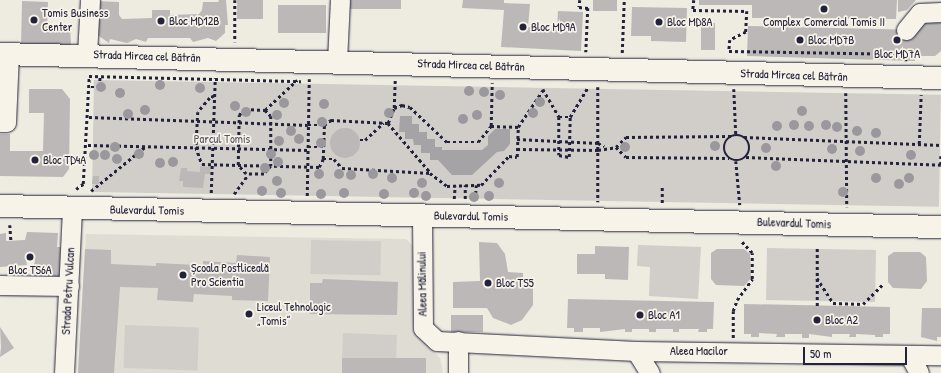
<!DOCTYPE html>
<html>
<head>
<meta charset="utf-8">
<style>
	body { margin:0 }
	#map { position:relative; width:941px; height:373px; overflow:hidden; background:#eeebe1; font-family:"Patrick Hand",sans-serif }
	div>[style] { position:absolute }
	[style*='--x'] { left:calc(var(--x)*1px); top:calc(var(--y)*1px); width:calc(var(--w)*1px); rotate:calc(var(--a)*1deg) }
	.built>* { inset:0; background:#dfdcd4 }
	.green>* { inset:0; background:#d1cdc9; transform-origin:0 0 }
	.water>* { inset:0; background:#a6a3a6 }
	.building>* { inset:0; background:#bbb8b7; transform-origin:0 0 }
	.round { border-radius:50% }
	.path>* { height:2.5px; margin-top:-1.25px; transform-origin:0; background:repeating-linear-gradient(90deg,#22223b 0 3px,transparent 0 6px) }
	.path>.ring { margin:-1.25px; padding:0; box-sizing:content-box; background:none; border:2.5px solid #22223b; border-radius:50% }
	.roads { filter:drop-shadow(0 0 1px #22223b) drop-shadow(0 0 1px #22223b) }
	.minor>* { height:19px; margin:-9.5px; padding:0 9.5px; transform-origin:9.5px; border-radius:9.5px; background:#f7f3e8 }
	.major>* { height:22px; margin:-11px; padding:0 11px; transform-origin:11px; border-radius:11px; background:#f7f3e8 }
	.trees>* { width:10px; height:10px; margin:-5px; border-radius:50%; background:#9b989d }
	.dots>* { width:11px; height:11px; translate:-50% -50%; box-sizing:border-box; border:2px solid #f7f3e8; border-radius:50% }
	span { translate:-50% -50%; white-space:nowrap; text-align:center; line-height:1.15; -webkit-text-stroke:3.5px #f7f3e8; paint-order:stroke }
	.poi-label { font-size:12px; color:#22223b }
	.left { translate:0 -50%; text-align:left }
	.street-label { font-size:12px; color:#22223b }
	.park-label { font-size:12px; color:#575566 }
	.scale { position:absolute; left:803px; top:347px; width:104px; height:18px; box-sizing:border-box; border:2px solid #22223b; border-top:0; padding-left:5px; font-size:12px; line-height:14px; white-space:nowrap; color:#22223b; -webkit-text-stroke:3px #f7f3e8; paint-order:stroke }
</style>
</head>
<body>
<div id="map">
	<div class="built">
		<i style="clip-path:polygon(86px 234px,406px 239px,413px 246px,417px 334px,440px 358px,443px 373px,78px 373px)"></i>
	</div>
	<div class="green">
		<i style="left:94px;top:80px;width:847px;height:112px;rotate:1deg"></i>
		<i style="left:311px;top:240px;width:70px;height:34px;rotate:1deg"></i>
		<i style="clip-path:polygon(638px 245px,701px 247px,698px 299px,649px 296px,650px 267px,637px 266px)"></i>
		<i style="left:767px;top:248px;width:109px;height:52px;rotate:1deg"></i>
		<i style="left:125px;top:325px;width:74px;height:43px;rotate:2deg"></i>
		<i style="left:343px;top:333px;width:54px;height:25px;rotate:2deg"></i>
	</div>
	<div class="water">
		<i style="clip-path:polygon(400px 116px,412px 116px,412px 124px,419px 124px,419px 132px,427px 132px,427px 139px,435px 139px,435px 147px,442px 147px,442px 150px,482px 150px,488px 145px,488px 136px,495px 129px,510px 129px,510px 144px,504px 151px,497px 152px,472px 175px,452px 175px,438px 160px,430px 160px,430px 153px,421px 153px,421px 145px,414px 145px,413px 139px,405px 139px,405px 132px,399px 132px)"></i>
	</div>
	<div class="building">
		<i style="clip-path:polygon(219px 0,226px 0,228px 25px,225px 25px,225px 33px,216px 41px,208px 38px,193px 42px,190px 38px,148px 38px,146px 42px,136px 39px,127px 43px,110px 39px,109px 43px,96px 34px,94px 1px,119px 2px,119px 15px,122px 19px,152px 18px,152px 10px,170px 10px,170px 15px,199px 14px,202px 10px,203px 2px,218px 2px)"></i>
		<i style="left:237px;top:0;width:26px;height:19px"></i>
		<i style="left:344px;top:0;width:57px;height:9px"></i>
		<i style="clip-path:polygon(463px 0,504px 0,504px 3px,530px 4px,528px 27px,557px 28px,558px 11px,583px 12px,581px 51px,501px 47px,504px 10px,462px 8px)"></i>
		<i style="left:593px;top:0;width:24px;height:11px"></i>
		<i style="clip-path:polygon(699px 0,897px 0,896px 19px,752px 18px,752px 5px,699px 5px)"></i>
		<i style="clip-path:polygon(898px 0,916px 0,907px 10px,898px 12px)"></i>
		<i style="clip-path:polygon(22px 1px,48px 2px,47px 26px,70px 26px,71px 46px,21px 47px)"></i>
		<i style="left:278px;top:5px;width:48px;height:28px"></i>
		<i style="clip-path:polygon(632px 7px,687px 8px,686px 42px,651px 41px,651px 36px,631px 36px)"></i>
		<i style="clip-path:polygon(923px 17px,941px 18px,941px 51px,935px 56px,915px 56px,915px 61px,747px 56px,748px 26px,920px 30px)"></i>
		<i style="left:701px;top:23px;width:14px;height:27px"></i>
		<i style="clip-path:polygon(29px 89px,62px 89px,70px 99px,69px 169px,63px 177px,0 176px,0 134px,10px 134px,10px 151px,43px 151px,44px 113px,29px 113px)"></i>
		<i class="round" style="left:330px;top:128px;width:30px;height:30px"></i>
		<i style="clip-path:polygon(200px 166px,211px 167px,210px 174px,205px 174px,203px 188px,183px 187px,183px 181px,179px 181px,181px 168px,187px 168px,187px 171px,200px 172px)"></i>
		<i style="clip-path:polygon(93px 176px,99px 176px,99px 184px,92px 184px)"></i>
		<i style="clip-path:polygon(27px 232px,58px 233px,57px 247px,61px 247px,60px 280px,31px 279px,35px 260px,26px 259px,27px 265px,0 267px,0 234px,6px 233px,6px 241px,25px 240px)"></i>
		<i style="clip-path:polygon(479px 242px,497px 243px,505px 254px,508px 272px,523px 273px,523px 284px,533px 285px,533px 305px,522px 320px,511px 325px,493px 318px,487px 308px,453px 308px,453px 282px,480px 281px)"></i>
		<i style="clip-path:polygon(595px 246px,629px 247px,628px 280px,605px 279px,605px 274px,577px 274px,577px 254px,595px 254px)"></i>
		<i style="clip-path:polygon(85px 249px,111px 250px,111px 264px,156px 266px,156px 263px,197px 265px,197px 267px,203px 267px,203px 261px,236px 263px,237px 255px,270px 257px,268px 301px,232px 300px,232px 296px,194px 294px,193px 302px,157px 300px,158px 288px,120px 287px,114px 373px,78px 373px)"></i>
		<i style="clip-path:polygon(717px 249px,744px 249px,750px 254px,751px 278px,744px 286px,716px 285px,711px 279px,711px 253px)"></i>
		<i style="clip-path:polygon(894px 252px,920px 252px,926px 257px,927px 281px,921px 289px,893px 288px,888px 282px,888px 256px)"></i>
		<i style="clip-path:polygon(323px 279px,398px 282px,397px 315px,310px 314px,310px 283px,322px 283px)"></i>
		<i style="clip-path:polygon(568px 299px,714px 302px,713px 329px,707px 329px,707px 332px,698px 332px,699px 329px,679px 329px,679px 332px,673px 332px,673px 329px,656px 329px,656px 332px,649px 332px,649px 329px,632px 329px,632px 332px,625px 332px,625px 329px,600px 332px,600px 328px,583px 328px,583px 332px,574px 332px,574px 328px,567px 328px)"></i>
		<i style="clip-path:polygon(744px 304px,890px 307px,890px 334px,883px 334px,883px 337px,875px 337px,875px 335px,856px 334px,856px 337px,849px 337px,850px 334px,832px 334px,832px 337px,809px 334px,809px 338px,802px 338px,802px 334px,785px 334px,785px 337px,776px 337px,777px 334px,759px 333px,759px 337px,751px 337px,751px 334px,744px 334px)"></i>
		<i style="clip-path:polygon(922px 308px,941px 308px,941px 337px,937px 337px,937px 341px,921px 337px)"></i>
		<i style="left:451px;top:315px;width:32px;height:17px"></i>
		<i style="clip-path:polygon(0 327px,14px 348px,0 357px,1px 347px)"></i>
		<i style="left:342px;top:358px;width:84px;height:15px"></i>
	</div>
	<div class="path">
		<i style="--x:235;--y:0;--w:42;--a:90"></i>
		<i style="--x:580;--y:0;--w:7;--a:98"></i>
		<i style="--x:579;--y:7;--w:9;--a:6"></i>
		<i style="--x:588;--y:8;--w:44;--a:92.6"></i>
		<i style="--x:694;--y:0;--w:10;--a:96"></i>
		<i style="--x:693;--y:10;--w:54;--a:1.1"></i>
		<i style="--x:747;--y:11;--w:21;--a:93"></i>
		<i style="--x:746;--y:32;--w:18;--a:153"></i>
		<i style="--x:730;--y:40;--w:11;--a:95"></i>
		<i style="--x:729;--y:51;--w:177;--a:1"></i>
		<i style="--x:906;--y:54;--w:7;--a:90"></i>
		<i style="--x:622;--y:53;--w:53;--a:-87.8"></i>
		<i style="--x:91;--y:87;--w:8;--a:0"></i>
		<i style="--x:99;--y:87;--w:11;--a:-85"></i>
		<i style="--x:598;--y:87;--w:115;--a:90"></i>
		<i style="--x:543;--y:89;--w:32;--a:60"></i>
		<i style="--x:559;--y:117;--w:38;--a:90"></i>
		<i style="--x:559;--y:155;--w:10;--a:11"></i>
		<i style="--x:569;--y:157;--w:40;--a:-88.6"></i>
		<i style="--x:570;--y:117;--w:35;--a:-59"></i>
		<i style="--x:734;--y:89;--w:46;--a:87.5"></i>
		<i style="--x:846;--y:93;--w:114;--a:89.5"></i>
		<i style="--x:214;--y:96;--w:4;--a:153"></i>
		<i style="--x:210;--y:98;--w:18;--a:131"></i>
		<i style="--x:198;--y:112;--w:35;--a:93"></i>
		<i style="--x:196;--y:147;--w:18;--a:71"></i>
		<i style="--x:202;--y:164;--w:117;--a:1.5"></i>
		<i style="--x:319;--y:167;--w:9;--a:-63"></i>
		<i style="--x:323;--y:159;--w:11;--a:0"></i>
		<i style="--x:334;--y:159;--w:12;--a:48"></i>
		<i style="--x:342;--y:168;--w:88;--a:3.3"></i>
		<i style="--x:430;--y:173;--w:21;--a:37"></i>
		<i style="--x:447;--y:186;--w:34;--a:-2"></i>
		<i style="--x:481;--y:185;--w:40;--a:-46"></i>
		<i style="--x:509;--y:156;--w:8;--a:7"></i>
		<i style="--x:517;--y:157;--w:30;--a:-88"></i>
		<i style="--x:518;--y:127;--w:45;--a:-56"></i>
		<i style="--x:394;--y:108;--w:28;--a:-88"></i>
		<i style="--x:245;--y:109;--w:20;--a:3"></i>
		<i style="--x:265;--y:110;--w:8;--a:45"></i>
		<i style="--x:271;--y:116;--w:50;--a:90"></i>
		<i style="--x:271;--y:166;--w:11;--a:131"></i>
		<i style="--x:264;--y:174;--w:18;--a:180"></i>
		<i style="--x:246;--y:174;--w:12;--a:-132"></i>
		<i style="--x:238;--y:165;--w:50;--a:-88.9"></i>
		<i style="--x:239;--y:115;--w:8;--a:-45"></i>
		<i style="--x:265;--y:110;--w:44;--a:-43.2"></i>
		<i style="--x:89;--y:117;--w:219;--a:2.1"></i>
		<i style="--x:308;--y:125;--w:16;--a:0"></i>
		<i style="--x:324;--y:125;--w:9;--a:-36"></i>
		<i style="--x:331;--y:120;--w:57;--a:3"></i>
		<i style="--x:388;--y:123;--w:16;--a:-68"></i>
		<i style="--x:394;--y:108;--w:9;--a:-21"></i>
		<i style="--x:402;--y:105;--w:8;--a:14"></i>
		<i style="--x:410;--y:107;--w:51;--a:43.4"></i>
		<i style="--x:447;--y:142;--w:31;--a:0"></i>
		<i style="--x:478;--y:142;--w:21;--a:-51"></i>
		<i style="--x:491;--y:126;--w:27;--a:2"></i>
		<i style="--x:559;--y:117;--w:11;--a:0"></i>
		<i style="--x:388;--y:123;--w:65;--a:49.4"></i>
		<i style="--x:491;--y:126;--w:43;--a:-88.7"></i>
		<i class="ring" style="left:724px;top:135px;width:23.5px;height:23.5px"></i>
		<i style="--x:744;--y:137;--w:197;--a:2.3"></i>
		<i style="--x:517;--y:139;--w:81;--a:2.8"></i>
		<i style="--x:598;--y:143;--w:7;--a:27"></i>
		<i style="--x:360;--y:140;--w:5;--a:0"></i>
		<i style="--x:365;--y:140;--w:25;--a:-43"></i>
		<i style="--x:919;--y:144;--w:49;--a:-87.7"></i>
		<i style="--x:88;--y:145;--w:220;--a:1.3"></i>
		<i style="--x:308;--y:147;--w:16;--a:0"></i>
		<i style="--x:616;--y:147;--w:14;--a:45"></i>
		<i style="--x:626;--y:157;--w:103;--a:0.6"></i>
		<i style="--x:517;--y:149;--w:81;--a:0.7"></i>
		<i style="--x:598;--y:150;--w:18;--a:-9"></i>
		<i style="--x:616;--y:147;--w:14;--a:-45"></i>
		<i style="--x:626;--y:137;--w:105;--a:-0.5"></i>
		<i style="--x:941;--y:156;--w:10;--a:90"></i>
		<i style="--x:746;--y:157;--w:195;--a:2.3"></i>
		<i style="--x:323;--y:159;--w:34;--a:-88"></i>
		<i style="--x:736;--y:161;--w:44;--a:84.8"></i>
		<i style="--x:76;--y:189;--w:9;--a:-36"></i>
		<i style="--x:83;--y:184;--w:108;--a:-86.8"></i>
		<i style="--x:89;--y:76;--w:212;--a:1.4"></i>
		<i style="--x:91;--y:191;--w:71;--a:-39.3"></i>
		<i style="--x:211;--y:193;--w:115;--a:-88"></i>
		<i style="--x:234;--y:194;--w:24;--a:-54"></i>
		<i style="--x:307;--y:196;--w:117;--a:-89"></i>
		<i style="--x:454;--y:199;--w:13;--a:-86"></i>
		<i style="--x:465;--y:199;--w:14;--a:-90"></i>
		<i style="--x:475;--y:200;--w:15;--a:-86"></i>
		<i style="--x:662;--y:203;--w:17;--a:-90"></i>
		<i style="--x:10;--y:225;--w:16;--a:86"></i>
		<i style="--x:817;--y:278;--w:30;--a:57"></i>
		<i style="--x:833;--y:303;--w:30;--a:2"></i>
		<i style="--x:863;--y:304;--w:27;--a:-45"></i>
		<i style="--x:817;--y:306;--w:60;--a:-90"></i>
		<i style="--x:733;--y:338;--w:27;--a:-90"></i>
		<i style="--x:733;--y:311;--w:12;--a:-70"></i>
		<i style="--x:737;--y:300;--w:26;--a:-54"></i>
		<i style="--x:752;--y:279;--w:26;--a:-90"></i>
		<i style="--x:752;--y:253;--w:16;--a:-133"></i>
	</div>
	<div class="roads">
		<div class="minor">
			<i style="--x:906;--y:30;--w:22;--a:-51"></i>
			<i style="--x:920;--y:13;--w:21;--a:-3"></i>
			<i style="--x:87;--y:54;--w:54;--a:-86.8"></i>
			<i style="--x:337;--y:61;--w:61;--a:-87.2"></i>
			<i style="--x:0;--y:122;--w:6;--a:0"></i>
			<i style="--x:6;--y:122;--w:68;--a:-87.5"></i>
			<i style="--x:422;--y:215;--w:113;--a:89.5"></i>
			<i style="--x:423;--y:328;--w:19;--a:43"></i>
			<i style="--x:437;--y:341;--w:199;--a:2.9"></i>
			<i style="--x:636;--y:351;--w:305;--a:0.8"></i>
			<i style="--x:0;--y:285;--w:69;--a:0.8"></i>
			<i style="--x:458;--y:341;--w:32;--a:90"></i>
			<i style="--x:636;--y:351;--w:26;--a:58"></i>
			<i style="--x:910;--y:356;--w:19;--a:62"></i>
			<i style="--x:64;--y:373;--w:165;--a:-87.2"></i>
		</div>
		<div class="major">
			<i style="--x:0;--y:54;--w:941;--a:1.46"></i>
			<i style="--x:0;--y:206;--w:941;--a:1.28"></i>
		</div>
	</div>
	<div class="trees">
		<i style="left:160px;top:85px"></i>
		<i style="left:101px;top:87px"></i>
		<i style="left:200px;top:88px"></i>
		<i style="left:469px;top:91px"></i>
		<i style="left:484px;top:92px"></i>
		<i style="left:120px;top:93px"></i>
		<i style="left:500px;top:95px"></i>
		<i style="left:540px;top:102px"></i>
		<i style="left:284px;top:103px"></i>
		<i style="left:324px;top:104px"></i>
		<i style="left:235px;top:106px"></i>
		<i style="left:145px;top:110px"></i>
		<i style="left:802px;top:111px"></i>
		<i style="left:246px;top:112px"></i>
		<i style="left:389px;top:113px"></i>
		<i style="left:533px;top:113px"></i>
		<i style="left:128px;top:114px"></i>
		<i style="left:277px;top:115px"></i>
		<i style="left:477px;top:115px"></i>
		<i style="left:463px;top:119px"></i>
		<i style="left:322px;top:122px"></i>
		<i style="left:794px;top:125px"></i>
		<i style="left:826px;top:125px"></i>
		<i style="left:777px;top:126px"></i>
		<i style="left:809px;top:126px"></i>
		<i style="left:837px;top:127px"></i>
		<i style="left:291px;top:131px"></i>
		<i style="left:857px;top:131px"></i>
		<i style="left:876px;top:133px"></i>
		<i style="left:299px;top:139px"></i>
		<i style="left:279px;top:141px"></i>
		<i style="left:321px;top:143px"></i>
		<i style="left:715px;top:146px"></i>
		<i style="left:115px;top:147px"></i>
		<i style="left:625px;top:147px"></i>
		<i style="left:766px;top:148px"></i>
		<i style="left:832px;top:149px"></i>
		<i style="left:860px;top:151px"></i>
		<i style="left:139px;top:154px"></i>
		<i style="left:271px;top:154px"></i>
		<i style="left:94px;top:155px"></i>
		<i style="left:105px;top:155px"></i>
		<i style="left:911px;top:155px"></i>
		<i style="left:117px;top:159px"></i>
		<i style="left:173px;top:162px"></i>
		<i style="left:278px;top:162px"></i>
		<i style="left:160px;top:163px"></i>
		<i style="left:776px;top:166px"></i>
		<i style="left:265px;top:168px"></i>
		<i style="left:319px;top:174px"></i>
		<i style="left:339px;top:174px"></i>
		<i style="left:373px;top:174px"></i>
		<i style="left:351px;top:175px"></i>
		<i style="left:392px;top:178px"></i>
		<i style="left:876px;top:178px"></i>
		<i style="left:909px;top:178px"></i>
		<i style="left:277px;top:181px"></i>
		<i style="left:422px;top:183px"></i>
		<i style="left:499px;top:183px"></i>
		<i style="left:899px;top:184px"></i>
		<i style="left:262px;top:191px"></i>
		<i style="left:843px;top:192px"></i>
		<i style="left:281px;top:193px"></i>
		<i style="left:344px;top:193px"></i>
		<i style="left:414px;top:193px"></i>
		<i style="left:321px;top:194px"></i>
		<i style="left:384px;top:194px"></i>
		<i style="left:426px;top:196px"></i>
		<i style="left:489px;top:196px"></i>
		<i style="left:474px;top:197px"></i>
	</div>
	<div class="dots">
		<i style="left:824px;top:9px;background:#22223b"></i>
		<i style="left:34px;top:20px;background:#22223b"></i>
		<i style="left:161px;top:21px;background:#22223b"></i>
		<i style="left:659px;top:22px;background:#22223b"></i>
		<i style="left:523px;top:27px;background:#22223b"></i>
		<i style="left:800px;top:40px;background:#22223b"></i>
		<i style="left:897px;top:40px;background:#22223b"></i>
		<i style="left:35px;top:160px;background:#22223b"></i>
		<i style="left:30px;top:257px;background:#22223b"></i>
		<i style="left:183px;top:275px;background:#22223b"></i>
		<i style="left:488px;top:283px;background:#22223b"></i>
		<i style="left:249px;top:314px;background:#22223b"></i>
		<i style="left:640px;top:315px;background:#22223b"></i>
		<i style="left:817px;top:320px;background:#22223b"></i>
	</div>
	<div class="poi-label">
		<span class="left" style="left:42px;top:20px">Tomis Business<br>Center</span>
		<span class="left" style="left:169px;top:21px">Bloc MD12B</span>
		<span class="left" style="left:667px;top:22px">Bloc MD8A</span>
		<span style="left:824px;top:22px">Complex Comercial Tomis II</span>
		<span class="left" style="left:531px;top:27px">Bloc MD9A</span>
		<span class="left" style="left:808px;top:40px">Bloc MD7B</span>
		<span style="left:897px;top:54px">Bloc MD7A</span>
		<span class="left" style="left:43px;top:160px">Bloc TD4A</span>
		<span class="left" style="left:191px;top:275px">Școala Postliceală<br>Pro Scientia</span>
		<span style="left:30px;top:270px">Bloc TS6A</span>
		<span class="left" style="left:496px;top:283px">Bloc TS5</span>
		<span class="left" style="left:257px;top:314px">Liceul Tehnologic<br>„Tomis”</span>
		<span class="left" style="left:648px;top:315px">Bloc A1</span>
		<span class="left" style="left:825px;top:320px">Bloc A2</span>
	</div>
	<div class="street-label">
		<span style="left:147px;top:56px;rotate:2deg">Strada Mircea cel Bătrân</span>
		<span style="left:471px;top:65px;rotate:2deg">Strada Mircea cel Bătrân</span>
		<span style="left:794px;top:75px;rotate:2deg">Strada Mircea cel Bătrân</span>
		<span style="left:147px;top:210px;rotate:1deg">Bulevardul Tomis</span>
		<span style="left:471px;top:216px;rotate:1deg">Bulevardul Tomis</span>
		<span style="left:794px;top:223px;rotate:2deg">Bulevardul Tomis</span>
		<span style="left:422px;top:284px;rotate:-91deg">Aleea Mălinului</span>
		<span style="left:68px;top:291px;rotate:-87deg">Strada Petru Vulcan</span>
		<span style="left:699px;top:351px">Aleea Macilor</span>
	</div>
	<div class="park-label">
		<span style="left:222px;top:139px">Parcul Tomis</span>
	</div>
	<div class="scale">50 m</div>
</div>
</body>
</html>
